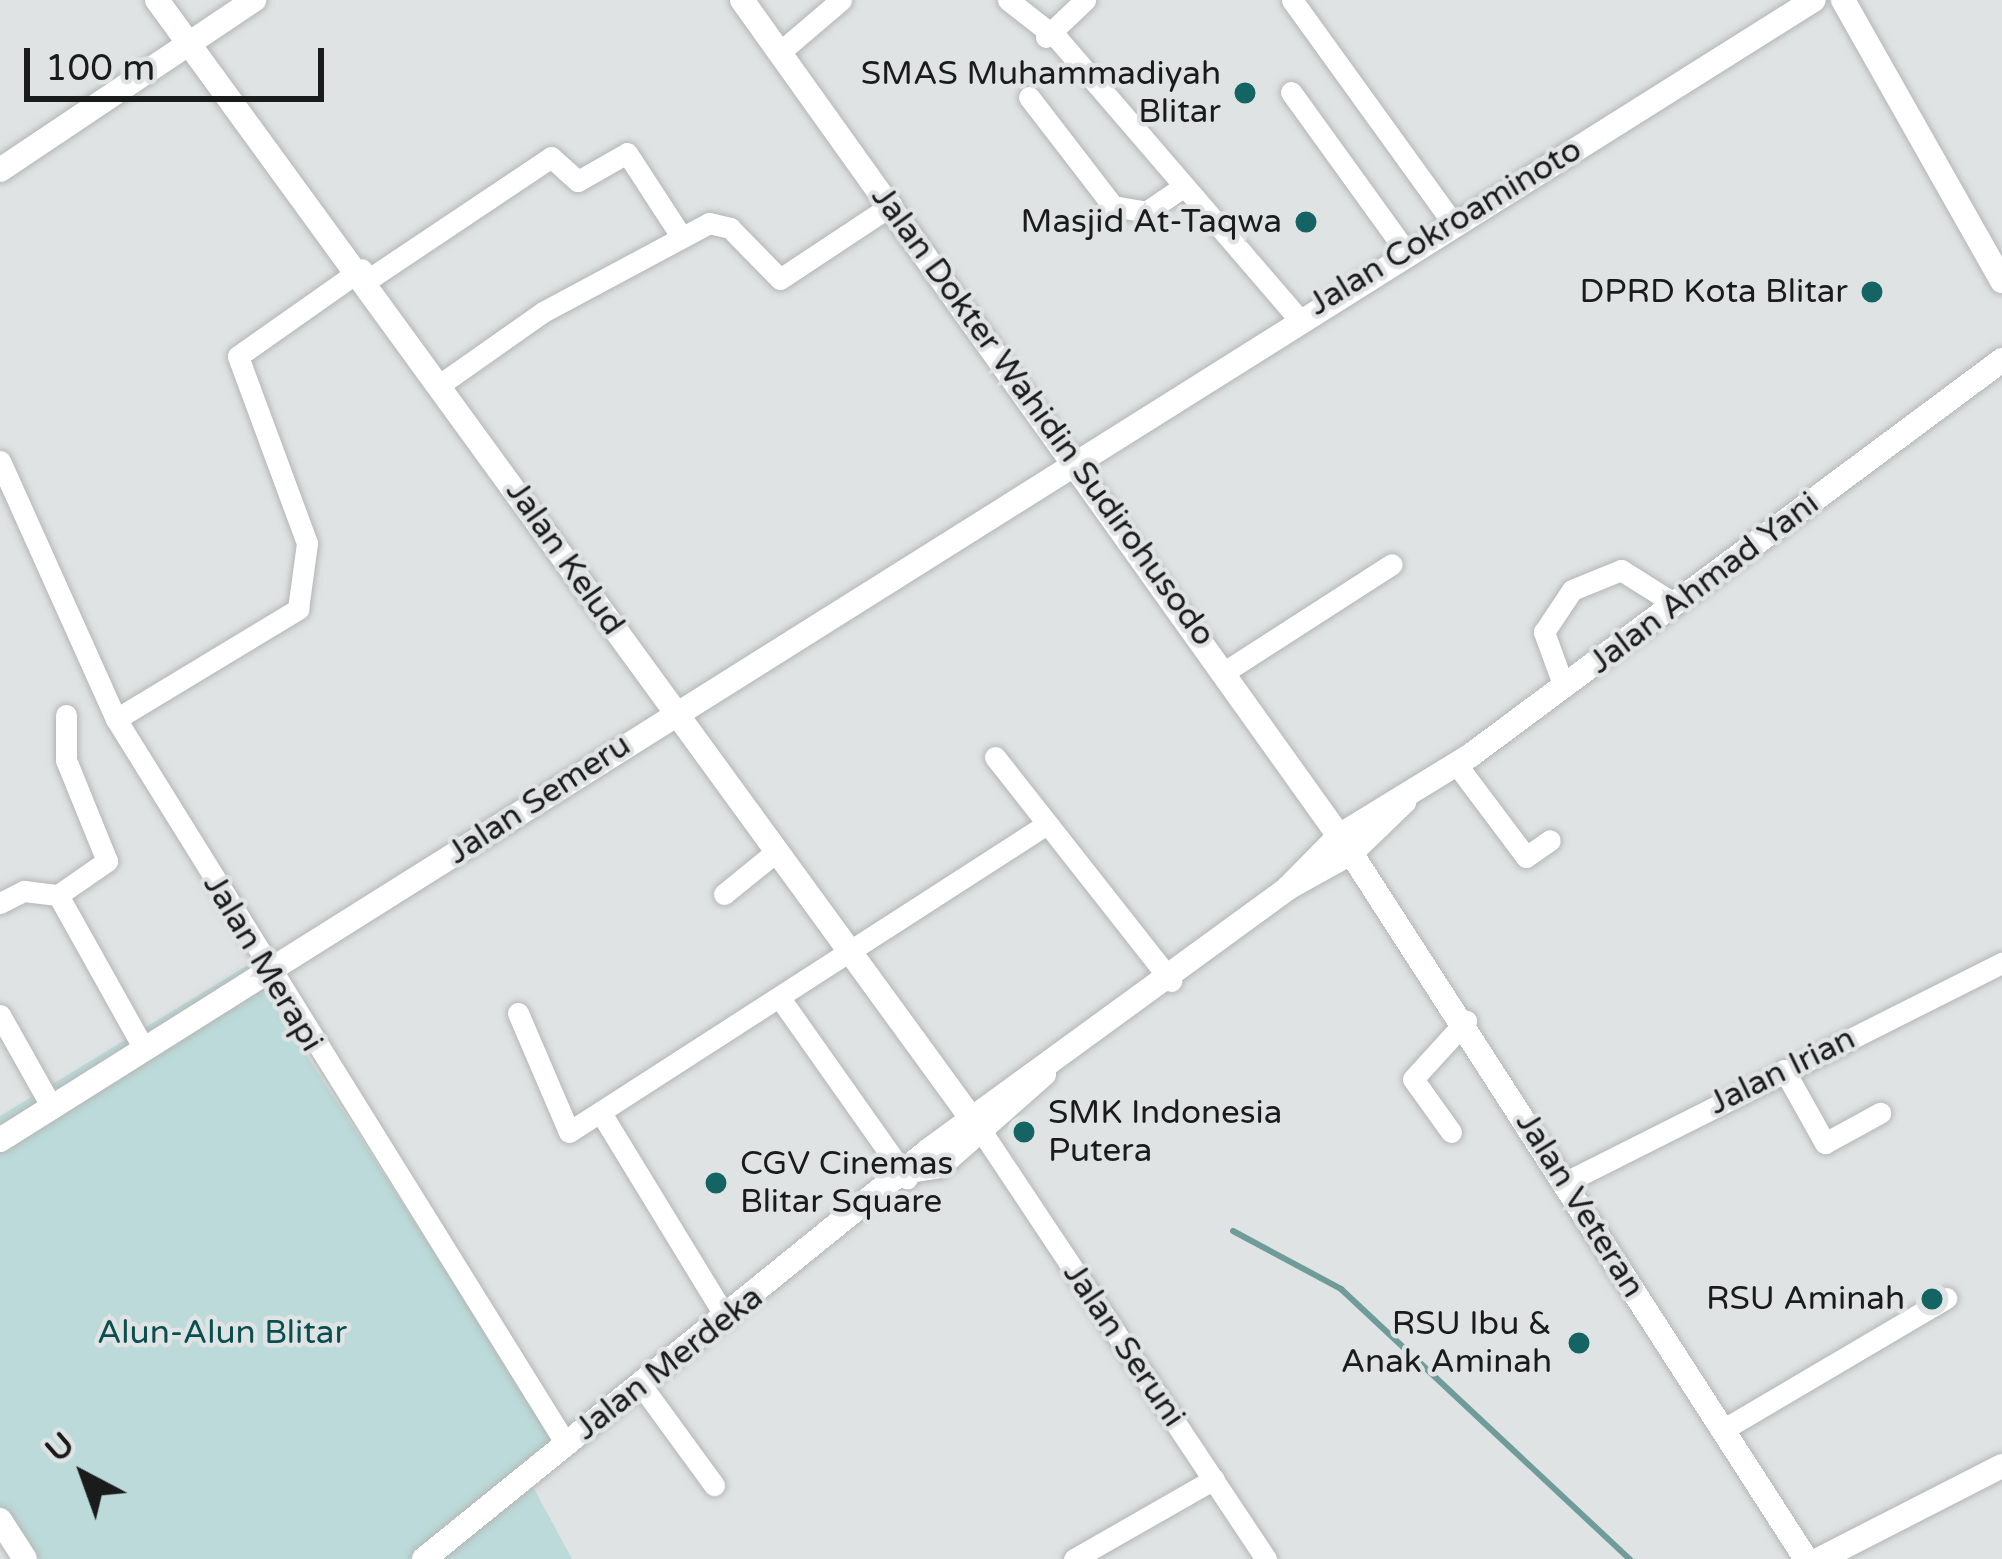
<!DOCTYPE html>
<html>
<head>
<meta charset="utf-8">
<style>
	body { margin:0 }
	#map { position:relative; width:2002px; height:1559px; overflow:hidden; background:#dfe3e3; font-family:"Varela Round",sans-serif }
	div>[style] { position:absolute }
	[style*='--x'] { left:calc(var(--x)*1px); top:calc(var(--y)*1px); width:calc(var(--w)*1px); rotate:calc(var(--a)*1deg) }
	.green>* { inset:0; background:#bbdad9 }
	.stream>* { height:6px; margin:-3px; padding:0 3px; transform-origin:3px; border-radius:3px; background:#6f9c9b }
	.roads { filter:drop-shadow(0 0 3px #b3b6b6) drop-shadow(0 0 3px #b3b6b6) }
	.minor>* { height:21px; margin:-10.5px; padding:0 10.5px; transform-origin:10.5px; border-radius:10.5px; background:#fff }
	.major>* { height:24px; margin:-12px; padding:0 12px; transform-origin:12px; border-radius:12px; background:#fff }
	.dots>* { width:33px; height:33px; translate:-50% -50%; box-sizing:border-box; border:6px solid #dfe3e3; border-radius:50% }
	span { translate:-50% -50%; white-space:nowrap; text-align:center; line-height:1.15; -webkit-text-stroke:9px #dfe3e3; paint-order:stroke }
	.poi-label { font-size:33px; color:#1a1b1b }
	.right { translate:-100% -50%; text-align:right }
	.left { translate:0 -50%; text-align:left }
	.street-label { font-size:33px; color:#1a1b1b }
	.park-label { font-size:33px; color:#0a4f4f }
	.north { position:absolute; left:24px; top:1415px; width:120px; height:120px; -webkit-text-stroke:9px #dfe3e3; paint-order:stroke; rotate:319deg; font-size:33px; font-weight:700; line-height:48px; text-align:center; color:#1a1b1b }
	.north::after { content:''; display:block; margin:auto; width:42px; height:54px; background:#1a1b1b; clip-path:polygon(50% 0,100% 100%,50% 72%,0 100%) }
	.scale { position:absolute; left:24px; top:48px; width:300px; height:54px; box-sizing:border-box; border:6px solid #1a1b1b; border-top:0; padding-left:15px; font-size:36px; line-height:42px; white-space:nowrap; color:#1a1b1b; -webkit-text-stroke:9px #dfe3e3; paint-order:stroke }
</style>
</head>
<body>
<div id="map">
	<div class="green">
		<i style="clip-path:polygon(248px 965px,557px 1442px,411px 1559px,30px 1559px,0 1514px,0 1116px)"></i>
		<i style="clip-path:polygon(532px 1485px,572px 1559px,438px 1559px)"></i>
	</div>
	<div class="stream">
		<i style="--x:1233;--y:1231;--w:123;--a:28.2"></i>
		<i style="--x:1341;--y:1289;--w:396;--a:43.1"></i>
	</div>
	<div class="roads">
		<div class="minor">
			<i style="--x:1008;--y:0;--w:63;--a:38"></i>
			<i style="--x:1058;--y:39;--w:367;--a:49.3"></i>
			<i style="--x:1292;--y:0;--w:277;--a:54.2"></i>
			<i style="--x:1046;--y:37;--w:54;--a:-43.5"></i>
			<i style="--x:780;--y:52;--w:80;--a:-40.4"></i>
			<i style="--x:1291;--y:92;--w:198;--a:54.2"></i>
			<i style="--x:1029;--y:97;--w:138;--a:52.4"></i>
			<i style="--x:1113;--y:206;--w:34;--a:10"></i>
			<i style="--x:1146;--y:212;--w:41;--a:-34.1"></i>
			<i style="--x:369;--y:279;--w:219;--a:-33.8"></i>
			<i style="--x:551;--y:157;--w:36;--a:42"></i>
			<i style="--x:578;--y:181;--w:56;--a:-29.7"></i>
			<i style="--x:627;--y:153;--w:99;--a:57"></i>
			<i style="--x:442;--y:383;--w:123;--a:-35.1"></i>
			<i style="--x:543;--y:312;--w:188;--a:-28.2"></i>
			<i style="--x:709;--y:223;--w:22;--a:13"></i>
			<i style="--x:730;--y:228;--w:71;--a:45.6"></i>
			<i style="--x:780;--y:279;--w:134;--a:-33.5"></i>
			<i style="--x:0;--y:461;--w:283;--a:65.8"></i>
			<i style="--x:116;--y:719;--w:853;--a:58.17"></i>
			<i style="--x:1226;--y:671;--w:197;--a:-32.8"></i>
			<i style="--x:1564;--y:687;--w:59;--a:-110"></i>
			<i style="--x:1544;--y:632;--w:50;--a:-56.3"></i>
			<i style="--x:1572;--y:590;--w:53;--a:-22.2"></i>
			<i style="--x:1621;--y:570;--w:64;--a:32.2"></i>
			<i style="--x:116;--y:719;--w:213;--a:-31.1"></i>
			<i style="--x:298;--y:609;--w:67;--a:-82.2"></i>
			<i style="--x:307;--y:543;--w:199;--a:-110.3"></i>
			<i style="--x:238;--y:356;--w:151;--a:-35.1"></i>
			<i style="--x:995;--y:757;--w:285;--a:51.8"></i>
			<i style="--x:1457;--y:765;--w:115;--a:53.1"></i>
			<i style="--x:1526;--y:857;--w:29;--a:-35"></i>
			<i style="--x:724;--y:894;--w:68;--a:-39.1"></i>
			<i style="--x:58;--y:895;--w:60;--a:-34.8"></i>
			<i style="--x:107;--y:861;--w:109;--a:-112.1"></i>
			<i style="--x:66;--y:760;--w:45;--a:-90"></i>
			<i style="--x:0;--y:903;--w:27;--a:-27"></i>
			<i style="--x:24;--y:891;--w:34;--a:7"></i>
			<i style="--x:58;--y:895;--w:176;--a:60.8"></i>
			<i style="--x:782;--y:1001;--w:217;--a:54.8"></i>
			<i style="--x:518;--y:1013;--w:129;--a:66.8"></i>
			<i style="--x:569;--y:1132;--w:569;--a:-32.8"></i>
			<i style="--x:0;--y:1015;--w:104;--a:60.7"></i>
			<i style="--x:1784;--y:1070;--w:84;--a:60.7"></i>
			<i style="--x:1825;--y:1143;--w:63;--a:-28.6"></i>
			<i style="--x:601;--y:1113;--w:240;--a:58.6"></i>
			<i style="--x:982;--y:1132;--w:513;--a:56.37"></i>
			<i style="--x:1451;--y:1132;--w:65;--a:-125.6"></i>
			<i style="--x:1413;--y:1079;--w:79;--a:-47.6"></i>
			<i style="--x:1564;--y:1183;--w:490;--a:-26.7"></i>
			<i style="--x:641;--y:1385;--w:124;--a:53.9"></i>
			<i style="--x:1724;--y:1429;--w:258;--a:-30.5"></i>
			<i style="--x:1074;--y:1559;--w:161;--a:-29.7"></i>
		</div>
		<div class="major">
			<i style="--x:157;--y:0;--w:1383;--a:53.94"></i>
			<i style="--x:742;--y:0;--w:1027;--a:54.47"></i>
			<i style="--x:1843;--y:0;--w:323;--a:60.5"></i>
			<i style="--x:0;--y:170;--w:306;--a:-33.8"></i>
			<i style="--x:1351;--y:853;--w:840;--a:57.2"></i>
			<i style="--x:1288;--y:888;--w:72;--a:-29.1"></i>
			<i style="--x:1351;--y:853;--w:74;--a:-43.9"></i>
			<i style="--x:0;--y:1140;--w:2142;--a:-32.15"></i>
			<i style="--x:916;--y:1170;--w:24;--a:-9"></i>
			<i style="--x:940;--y:1166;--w:139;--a:-41.5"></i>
			<i style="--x:0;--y:1520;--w:46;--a:57.3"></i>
			<i style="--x:424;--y:1559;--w:650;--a:-39"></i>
			<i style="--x:929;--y:1150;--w:444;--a:-36.1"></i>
			<i style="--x:1288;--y:888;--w:73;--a:-45.6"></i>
			<i style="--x:1339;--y:836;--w:155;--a:-31.5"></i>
			<i style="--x:1471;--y:755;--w:662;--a:-36.64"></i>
			<i style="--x:1820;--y:1559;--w:204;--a:-27.1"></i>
		</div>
	</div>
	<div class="dots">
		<i style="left:1245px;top:93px;background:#156464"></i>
		<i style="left:1306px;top:222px;background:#156464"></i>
		<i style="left:1872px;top:292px;background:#156464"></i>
		<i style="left:1024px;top:1132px;background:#156464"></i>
		<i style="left:716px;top:1183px;background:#156464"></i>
		<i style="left:1932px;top:1299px;background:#156464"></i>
		<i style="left:1579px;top:1343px;background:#156464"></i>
	</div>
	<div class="poi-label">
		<span class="right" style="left:1221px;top:93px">SMAS Muhammadiyah<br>Blitar</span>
		<span class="right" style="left:1282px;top:222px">Masjid At-Taqwa</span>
		<span class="right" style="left:1848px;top:292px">DPRD Kota Blitar</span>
		<span class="left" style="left:1048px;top:1132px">SMK Indonesia<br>Putera</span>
		<span class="left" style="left:740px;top:1183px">CGV Cinemas<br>Blitar Square</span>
		<span class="right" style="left:1905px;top:1299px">RSU Aminah</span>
		<span class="right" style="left:1552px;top:1343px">RSU Ibu &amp;<br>Anak Aminah</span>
	</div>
	<div class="street-label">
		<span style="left:1445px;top:227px;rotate:-31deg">Jalan Cokroaminoto</span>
		<span style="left:1043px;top:416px;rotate:54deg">Jalan Dokter Wahidin Sudirohusodo</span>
		<span style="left:565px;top:558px;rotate:55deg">Jalan Kelud</span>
		<span style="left:1704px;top:583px;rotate:-37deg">Jalan Ahmad Yani</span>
		<span style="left:539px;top:799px;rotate:-33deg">Jalan Semeru</span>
		<span style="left:263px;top:963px;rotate:59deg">Jalan Merapi</span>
		<span style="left:1782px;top:1071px;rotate:-26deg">Jalan Irian</span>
		<span style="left:1580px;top:1205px;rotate:58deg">Jalan Veteran</span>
		<span style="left:1124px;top:1345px;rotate:56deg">Jalan Seruni</span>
		<span style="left:669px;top:1363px;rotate:-38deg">Jalan Merdeka</span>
	</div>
	<div class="park-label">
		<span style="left:222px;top:1333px">Alun-Alun Blitar</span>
	</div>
	<div class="north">U</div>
	<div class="scale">100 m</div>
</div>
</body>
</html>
